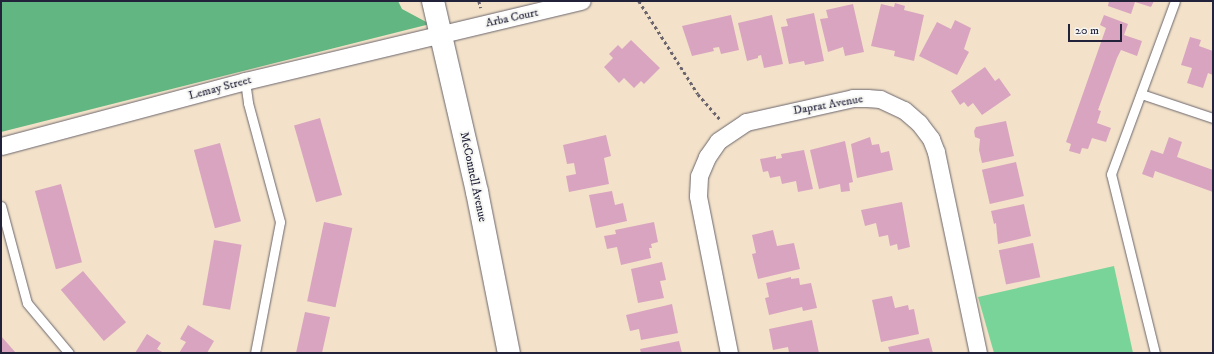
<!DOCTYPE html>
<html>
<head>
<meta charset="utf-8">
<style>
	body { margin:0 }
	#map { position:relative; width:1214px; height:354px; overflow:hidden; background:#f3e2c9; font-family:"IM FELL DW Pica",serif }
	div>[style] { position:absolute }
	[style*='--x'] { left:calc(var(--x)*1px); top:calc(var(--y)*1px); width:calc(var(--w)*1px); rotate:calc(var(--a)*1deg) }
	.green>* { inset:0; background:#79d49a }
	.forest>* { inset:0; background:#62b682 }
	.building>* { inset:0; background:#d9a4c0; transform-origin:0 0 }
	.path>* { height:2.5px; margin-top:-1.25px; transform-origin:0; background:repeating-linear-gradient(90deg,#6b656d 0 3px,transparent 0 6px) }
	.roads { filter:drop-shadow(0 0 1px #6b656d) drop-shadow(0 0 1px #6b656d) }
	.service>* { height:9px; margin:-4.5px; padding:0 4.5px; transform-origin:4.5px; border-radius:4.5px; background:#fff }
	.minor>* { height:17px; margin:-8.5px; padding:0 8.5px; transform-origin:8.5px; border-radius:8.5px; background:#fff }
	.secondary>* { height:22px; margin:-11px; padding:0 11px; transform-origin:11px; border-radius:11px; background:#fff }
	span { translate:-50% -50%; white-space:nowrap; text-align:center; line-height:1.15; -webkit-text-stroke:4px #f6f6f2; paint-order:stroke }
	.street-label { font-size:12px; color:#22223b }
	.frame { position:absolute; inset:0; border:2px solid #22223b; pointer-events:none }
	.scale { position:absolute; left:1068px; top:24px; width:54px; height:18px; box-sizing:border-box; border:2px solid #22223b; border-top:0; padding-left:5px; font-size:12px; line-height:14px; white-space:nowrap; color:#22223b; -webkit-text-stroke:3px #f6f6f2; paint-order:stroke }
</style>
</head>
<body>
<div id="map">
	<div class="green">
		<i style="clip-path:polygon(1114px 266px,1133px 353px,994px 353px,978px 297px)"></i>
	</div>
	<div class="forest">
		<i style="clip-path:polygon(1px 1px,398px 1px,402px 9px,430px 24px,1px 132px)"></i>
	</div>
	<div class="building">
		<i style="clip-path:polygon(1109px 1px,1154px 1px,1151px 7px,1135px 2px,1131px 14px,1108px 6px)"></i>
		<i style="clip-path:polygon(895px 3px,905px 6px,904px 10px,924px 15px,914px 61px,894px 56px,895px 51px,871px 46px,881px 4px,894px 7px)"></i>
		<i style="clip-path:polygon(853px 4px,864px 52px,845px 56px,843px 47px,828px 52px,820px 19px,828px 18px,826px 10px)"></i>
		<i style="clip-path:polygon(814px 13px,824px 61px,805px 65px,804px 61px,789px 64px,781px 27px,788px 26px,786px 19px)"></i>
		<i style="clip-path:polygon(731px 15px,739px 50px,721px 54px,719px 47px,713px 48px,714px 51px,692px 56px,682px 26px)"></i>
		<i style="clip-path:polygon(772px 15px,783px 64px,764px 68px,761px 55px,758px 56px,758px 58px,747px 61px,738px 23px)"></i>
		<i style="clip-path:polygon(1104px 15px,1128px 24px,1124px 35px,1142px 41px,1137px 56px,1121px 50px,1117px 58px,1098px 110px,1101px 111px,1097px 123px,1111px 128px,1106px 142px,1092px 138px,1088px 149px,1082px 148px,1080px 154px,1069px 151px,1071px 144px,1066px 142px,1106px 28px,1100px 25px)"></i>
		<i style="clip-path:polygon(955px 20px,971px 28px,964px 49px,969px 52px,957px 75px,919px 56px,937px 22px,951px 29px)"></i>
		<i style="clip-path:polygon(1190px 37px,1201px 40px,1199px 46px,1213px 51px,1213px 75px,1208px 73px,1203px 88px,1187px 83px,1192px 68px,1181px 65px)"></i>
		<i style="clip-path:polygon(631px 40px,660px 68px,644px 84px,641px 81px,634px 88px,624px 78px,619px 83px,604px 67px,613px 58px,609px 54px,618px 45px,622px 49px)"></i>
		<i style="clip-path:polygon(985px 67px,995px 81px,999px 78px,1011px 95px,982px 115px,973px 103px,968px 107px,964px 102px,960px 105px,951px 91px)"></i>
		<i style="left:320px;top:118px;width:80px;height:27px;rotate:74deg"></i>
		<i style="clip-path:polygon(1006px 121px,1014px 156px,982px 163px,979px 150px,980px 139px,975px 137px,974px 131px,976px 127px)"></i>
		<i style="clip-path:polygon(606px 135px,611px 156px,604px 158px,609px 184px,569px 192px,566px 176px,576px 174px,574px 163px,567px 164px,563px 145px)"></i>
		<i style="clip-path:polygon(870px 137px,872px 145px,879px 144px,881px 153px,889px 151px,893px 170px,857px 178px,851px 144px)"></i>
		<i style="clip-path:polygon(1169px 137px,1182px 142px,1177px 157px,1213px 170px,1213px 192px,1155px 171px,1153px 178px,1142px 174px,1151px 150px,1163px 154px)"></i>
		<i style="clip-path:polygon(845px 141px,853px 182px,849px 183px,850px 191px,841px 192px,840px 184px,819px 189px,810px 150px)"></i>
		<i style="left:220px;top:143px;width:81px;height:27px;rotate:75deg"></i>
		<i style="clip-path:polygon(804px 150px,813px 189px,798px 192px,796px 181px,782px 184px,780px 176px,770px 178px,768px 171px,763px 172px,760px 159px,776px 156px,776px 159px,782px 158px,781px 154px)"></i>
		<i style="left:1016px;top:162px;width:35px;height:35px;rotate:77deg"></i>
		<i style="left:61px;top:184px;width:81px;height:27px;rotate:75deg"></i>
		<i style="clip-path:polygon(612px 191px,615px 205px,623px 203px,627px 221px,596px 228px,589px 195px)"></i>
		<i style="clip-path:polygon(902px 202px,910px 247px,898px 250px,897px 244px,890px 246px,888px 235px,879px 237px,876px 223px,865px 226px,861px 210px)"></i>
		<i style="clip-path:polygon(1024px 204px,1031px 236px,998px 244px,996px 223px,994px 224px,991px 211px)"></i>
		<i style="left:324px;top:222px;width:29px;height:81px;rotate:12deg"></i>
		<i style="clip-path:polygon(654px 222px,658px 242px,651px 244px,652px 248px,649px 248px,651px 258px,621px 265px,617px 247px,607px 249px,604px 236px,616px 234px,615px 230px)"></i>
		<i style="clip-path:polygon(773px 230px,777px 246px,794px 243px,800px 269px,758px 279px,752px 254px,756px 253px,752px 235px)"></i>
		<i style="left:214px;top:240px;width:28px;height:66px;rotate:10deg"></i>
		<i style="left:1033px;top:243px;width:35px;height:35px;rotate:78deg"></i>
		<i style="clip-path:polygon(662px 262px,666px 280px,660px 281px,664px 298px,638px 303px,631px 269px)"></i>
		<i style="left:83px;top:271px;width:67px;height:29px;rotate:50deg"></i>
		<i style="clip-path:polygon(791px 277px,791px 279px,799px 278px,800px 285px,811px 283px,817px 308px,803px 311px,802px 307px,769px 315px,765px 298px,769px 297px,766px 283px)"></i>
		<i style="clip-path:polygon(892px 296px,895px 308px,908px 305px,909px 310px,914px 309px,919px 334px,881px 342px,872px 300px)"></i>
		<i style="clip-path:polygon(672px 304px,678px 333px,641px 340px,639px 329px,630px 331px,626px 315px)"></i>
		<i style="clip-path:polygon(305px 312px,330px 317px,322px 353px,296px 353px)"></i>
		<i style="clip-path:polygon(812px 320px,819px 353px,789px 353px,788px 347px,773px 350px,769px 329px)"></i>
		<i style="clip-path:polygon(188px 325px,214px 341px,207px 353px,179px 353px,186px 342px,180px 339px)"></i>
		<i style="clip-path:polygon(147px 334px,161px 343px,157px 349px,164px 353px,135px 353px)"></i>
		<i style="clip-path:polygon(1px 336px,16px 353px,1px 353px)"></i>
		<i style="clip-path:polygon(929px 338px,933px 353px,890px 353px,888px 347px)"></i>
		<i style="clip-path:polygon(679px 341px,682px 353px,641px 353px,640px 349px)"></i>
	</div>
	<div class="path">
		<i style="--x:479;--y:1;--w:7;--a:74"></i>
		<i style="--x:639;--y:1;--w:110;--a:57.6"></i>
		<i style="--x:698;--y:94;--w:33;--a:49"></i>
	</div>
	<div class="roads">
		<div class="service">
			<i style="--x:245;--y:81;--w:22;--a:82"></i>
			<i style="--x:248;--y:103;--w:123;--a:74.9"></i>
			<i style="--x:280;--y:222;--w:133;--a:100.8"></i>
			<i style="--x:1141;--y:94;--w:76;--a:18.4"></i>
			<i style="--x:1;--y:206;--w:100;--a:75"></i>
			<i style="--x:27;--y:303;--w:65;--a:50"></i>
			<i style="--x:1155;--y:353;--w:184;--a:-103.8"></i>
			<i style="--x:1111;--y:174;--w:184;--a:-69.7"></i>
		</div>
		<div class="minor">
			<i style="--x:1;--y:146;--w:253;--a:-14.9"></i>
			<i style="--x:245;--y:81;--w:346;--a:-13.4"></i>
			<i style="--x:729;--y:353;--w:160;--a:-101.2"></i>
			<i style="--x:698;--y:196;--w:20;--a:-87"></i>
			<i style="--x:699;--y:176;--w:21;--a:-67"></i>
			<i style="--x:707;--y:157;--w:19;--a:-55"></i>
			<i style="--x:718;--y:141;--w:34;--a:-34"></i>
			<i style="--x:746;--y:122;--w:110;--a:-12.6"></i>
			<i style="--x:853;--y:98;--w:14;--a:0"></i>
			<i style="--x:867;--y:98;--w:13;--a:4"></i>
			<i style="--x:880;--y:99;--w:26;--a:25"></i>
			<i style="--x:904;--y:110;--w:20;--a:41"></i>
			<i style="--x:919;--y:123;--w:20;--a:53"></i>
			<i style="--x:931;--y:139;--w:14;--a:69"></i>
			<i style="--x:936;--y:152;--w:205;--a:78.2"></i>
		</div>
		<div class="secondary">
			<i style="--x:433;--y:1;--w:196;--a:77"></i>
			<i style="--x:477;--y:192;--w:164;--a:78.8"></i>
		</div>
	</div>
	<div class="street-label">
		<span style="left:512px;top:18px;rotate:-12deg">Arba Court</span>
		<span style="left:220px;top:88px;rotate:-15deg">Lemay Street</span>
		<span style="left:828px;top:105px;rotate:-10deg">Daprat Avenue</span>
		<span style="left:473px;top:177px;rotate:78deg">McConnell Avenue</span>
	</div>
	<div class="frame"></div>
	<div class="scale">20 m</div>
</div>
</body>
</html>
